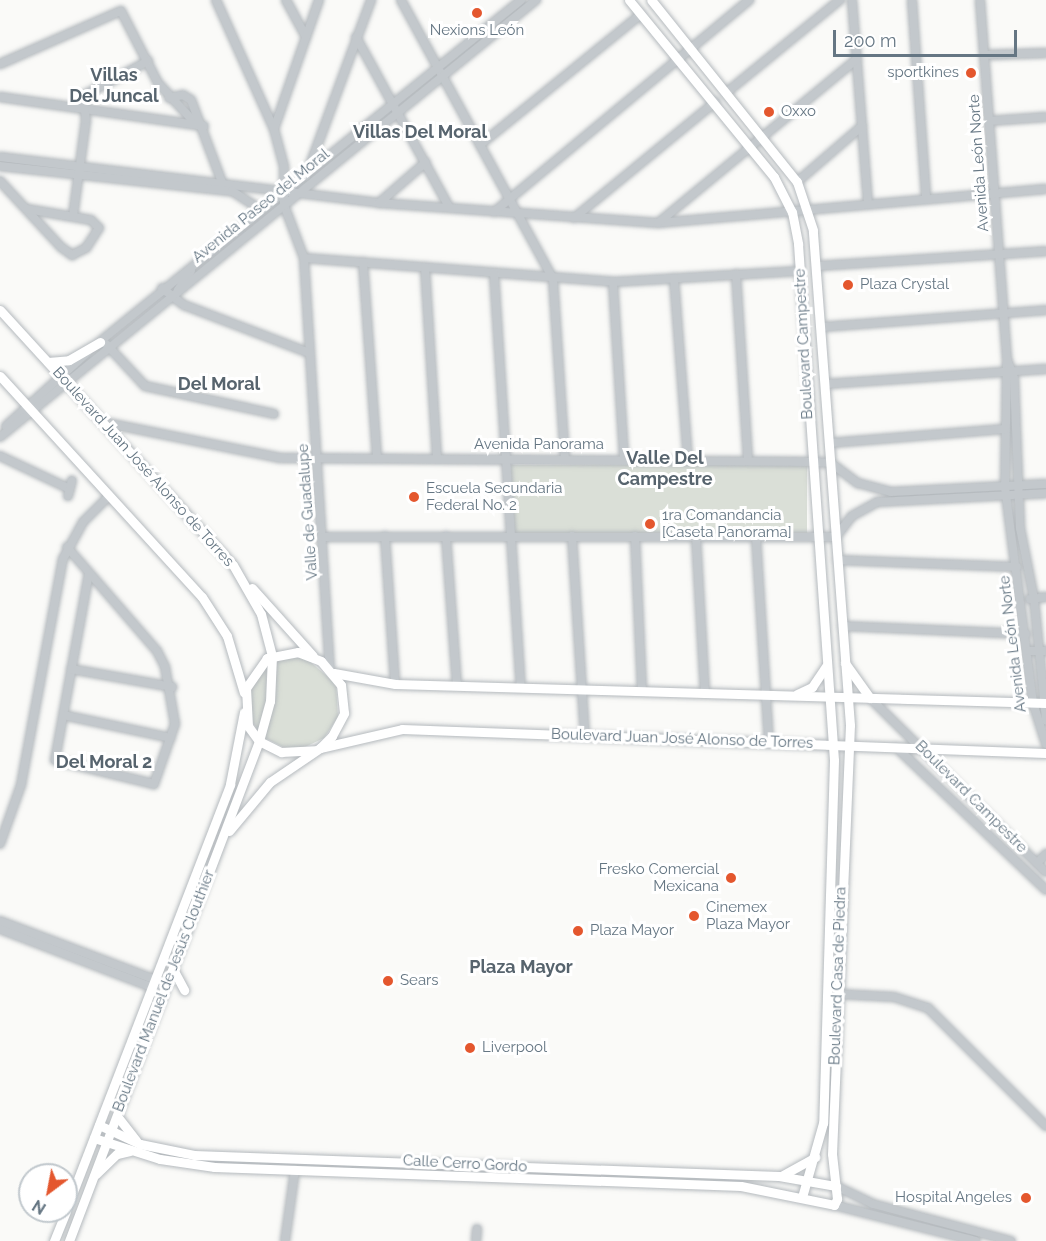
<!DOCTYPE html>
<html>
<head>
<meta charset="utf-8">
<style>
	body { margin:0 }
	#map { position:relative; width:1046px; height:1241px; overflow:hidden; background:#fafaf8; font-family:Raleway,sans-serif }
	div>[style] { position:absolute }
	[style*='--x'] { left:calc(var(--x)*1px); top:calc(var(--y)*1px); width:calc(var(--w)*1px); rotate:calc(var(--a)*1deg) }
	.green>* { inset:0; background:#dadfd7; transform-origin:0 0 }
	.roads { filter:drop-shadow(0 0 2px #b5babe) drop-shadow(0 0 2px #b5babe) }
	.minor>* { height:8px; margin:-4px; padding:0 4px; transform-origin:4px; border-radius:4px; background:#c3c8cc }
	.major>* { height:9px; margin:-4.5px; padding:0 4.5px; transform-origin:4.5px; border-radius:4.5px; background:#fff }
	.dots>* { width:16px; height:16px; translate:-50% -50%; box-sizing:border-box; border:3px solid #fff; border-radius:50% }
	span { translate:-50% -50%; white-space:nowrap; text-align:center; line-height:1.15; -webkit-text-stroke:6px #fff; paint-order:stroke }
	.poi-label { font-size:15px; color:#657683 }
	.right { translate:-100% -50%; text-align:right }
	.left { translate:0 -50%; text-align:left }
	.street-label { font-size:15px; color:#657683 }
	.quarter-label { font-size:18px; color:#57646e; font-weight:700 }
	.north { position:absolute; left:18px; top:1163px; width:60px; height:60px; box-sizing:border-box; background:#fff; border:2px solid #c1c8cd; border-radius:50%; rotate:212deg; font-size:16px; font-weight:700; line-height:24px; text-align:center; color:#657683 }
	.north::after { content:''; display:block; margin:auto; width:21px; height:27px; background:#e4572e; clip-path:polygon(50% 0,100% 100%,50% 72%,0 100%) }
	.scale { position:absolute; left:833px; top:30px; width:184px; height:27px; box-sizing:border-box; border:3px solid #657683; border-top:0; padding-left:8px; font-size:18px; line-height:21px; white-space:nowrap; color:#657683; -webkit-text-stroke:4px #fff; paint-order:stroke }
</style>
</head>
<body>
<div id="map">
	<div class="green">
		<i style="left:511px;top:465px;width:296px;height:69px"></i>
		<i style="clip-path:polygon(285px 656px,307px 659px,336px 684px,338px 717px,324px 738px,305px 747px,285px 748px,265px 738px,275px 701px,276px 660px)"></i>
		<i style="clip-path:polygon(267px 665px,266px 700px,258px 730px,251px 720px,249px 689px)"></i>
	</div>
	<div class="roads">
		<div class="minor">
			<i style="--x:216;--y:0;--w:141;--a:65.8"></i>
			<i style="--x:274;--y:129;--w:39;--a:75"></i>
			<i style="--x:284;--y:167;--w:38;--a:90"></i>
			<i style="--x:284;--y:205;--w:57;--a:69.3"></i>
			<i style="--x:304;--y:258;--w:412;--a:86.4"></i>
			<i style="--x:286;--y:0;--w:42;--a:61.6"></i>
			<i style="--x:401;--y:0;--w:318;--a:61.4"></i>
			<i style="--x:553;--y:279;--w:180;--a:86.2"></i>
			<i style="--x:852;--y:0;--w:203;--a:85.5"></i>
			<i style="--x:912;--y:0;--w:196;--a:85.9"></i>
			<i style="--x:980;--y:0;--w:360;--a:85.7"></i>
			<i style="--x:1007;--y:359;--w:128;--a:90.9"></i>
			<i style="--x:1005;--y:487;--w:218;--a:82.6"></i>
			<i style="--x:1033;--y:703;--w:43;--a:72.4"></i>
			<i style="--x:356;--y:37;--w:194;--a:61.3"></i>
			<i style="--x:985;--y:55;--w:61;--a:-1.9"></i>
			<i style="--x:0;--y:64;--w:132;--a:-23.7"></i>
			<i style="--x:121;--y:11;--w:81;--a:62.8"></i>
			<i style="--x:158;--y:83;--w:56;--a:47.2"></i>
			<i style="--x:727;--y:92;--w:146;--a:-39.2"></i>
			<i style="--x:0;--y:97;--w:206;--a:8.1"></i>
			<i style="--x:169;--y:98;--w:14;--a:-12"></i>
			<i style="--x:183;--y:95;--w:9;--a:32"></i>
			<i style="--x:191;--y:100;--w:88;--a:69.3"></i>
			<i style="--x:989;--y:121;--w:57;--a:-4"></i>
			<i style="--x:274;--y:129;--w:137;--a:-70.8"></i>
			<i style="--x:480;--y:145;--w:208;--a:-39.1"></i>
			<i style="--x:0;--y:157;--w:382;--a:6.9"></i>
			<i style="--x:379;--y:203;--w:280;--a:4.1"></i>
			<i style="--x:658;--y:223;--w:389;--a:-5"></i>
			<i style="--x:0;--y:166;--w:233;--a:6.2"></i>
			<i style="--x:232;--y:191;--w:35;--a:33"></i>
			<i style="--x:306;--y:176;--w:188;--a:-69.7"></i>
			<i style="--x:0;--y:181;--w:90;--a:47.3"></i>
			<i style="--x:61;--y:247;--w:14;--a:36"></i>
			<i style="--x:72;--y:255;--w:16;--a:-27"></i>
			<i style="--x:86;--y:248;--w:24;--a:-57"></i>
			<i style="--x:99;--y:228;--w:11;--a:-135"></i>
			<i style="--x:91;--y:220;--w:65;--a:-170.2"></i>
			<i style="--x:797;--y:182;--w:86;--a:-40.7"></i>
			<i style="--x:379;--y:203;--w:62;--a:-41.1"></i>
			<i style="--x:494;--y:212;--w:332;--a:-39.7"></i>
			<i style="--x:73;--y:216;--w:97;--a:-82.3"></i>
			<i style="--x:86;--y:120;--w:24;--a:-97"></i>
			<i style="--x:83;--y:96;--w:74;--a:-28.3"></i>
			<i style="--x:574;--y:218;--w:183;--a:-39.4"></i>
			<i style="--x:658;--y:223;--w:258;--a:-39.5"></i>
			<i style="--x:304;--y:258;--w:310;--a:4.4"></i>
			<i style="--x:613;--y:282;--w:187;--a:-3.4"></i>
			<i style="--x:363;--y:262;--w:196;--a:85.9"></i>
			<i style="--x:817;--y:266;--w:229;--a:-3.7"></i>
			<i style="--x:425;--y:267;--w:191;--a:86.4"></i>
			<i style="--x:494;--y:273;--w:416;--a:86.3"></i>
			<i style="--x:736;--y:274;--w:187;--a:86.3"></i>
			<i style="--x:674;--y:278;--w:182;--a:85.6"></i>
			<i style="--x:613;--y:282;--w:177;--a:86.4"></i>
			<i style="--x:162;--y:288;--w:28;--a:38"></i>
			<i style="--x:184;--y:305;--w:135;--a:20.9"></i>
			<i style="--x:178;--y:290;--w:23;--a:-56"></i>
			<i style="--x:822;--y:327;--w:225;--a:-4.3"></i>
			<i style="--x:97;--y:344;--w:546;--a:-39.05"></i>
			<i style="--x:106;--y:344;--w:57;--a:47.1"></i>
			<i style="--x:145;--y:386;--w:132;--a:12.2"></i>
			<i style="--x:1007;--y:359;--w:20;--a:70"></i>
			<i style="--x:1014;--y:378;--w:150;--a:87.7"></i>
			<i style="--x:1020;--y:528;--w:72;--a:78.8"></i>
			<i style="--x:1034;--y:599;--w:122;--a:84.3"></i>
			<i style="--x:826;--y:384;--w:221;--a:-3.9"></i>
			<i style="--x:102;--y:422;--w:182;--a:11.4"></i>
			<i style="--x:280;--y:458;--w:533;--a:0.43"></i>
			<i style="--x:813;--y:462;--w:18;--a:3"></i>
			<i style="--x:831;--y:463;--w:34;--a:37"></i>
			<i style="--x:858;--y:483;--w:34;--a:15"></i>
			<i style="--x:891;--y:492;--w:155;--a:-3"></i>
			<i style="--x:6;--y:426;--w:110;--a:-42.1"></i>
			<i style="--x:0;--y:437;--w:692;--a:-39.19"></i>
			<i style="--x:830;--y:443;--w:175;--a:-4.6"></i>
			<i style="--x:0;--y:456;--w:77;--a:25.2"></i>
			<i style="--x:68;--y:496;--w:16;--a:-76"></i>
			<i style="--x:385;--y:536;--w:148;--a:86.1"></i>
			<i style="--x:446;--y:536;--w:149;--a:85.8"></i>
			<i style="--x:572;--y:536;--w:200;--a:86.3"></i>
			<i style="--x:635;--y:536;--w:155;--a:87.4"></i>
			<i style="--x:323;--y:537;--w:513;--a:0"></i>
			<i style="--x:836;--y:537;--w:26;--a:-53"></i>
			<i style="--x:852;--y:516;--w:29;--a:-29"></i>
			<i style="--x:877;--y:502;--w:169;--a:-3"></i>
			<i style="--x:696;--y:537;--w:156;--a:86.7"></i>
			<i style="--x:756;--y:537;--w:205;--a:86.4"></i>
			<i style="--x:67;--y:547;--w:138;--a:49.1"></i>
			<i style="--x:157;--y:651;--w:18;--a:63"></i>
			<i style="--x:165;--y:667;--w:58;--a:80"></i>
			<i style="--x:175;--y:724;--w:64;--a:109.3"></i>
			<i style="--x:154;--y:784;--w:102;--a:-166.4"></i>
			<i style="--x:55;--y:760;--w:190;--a:-79.7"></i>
			<i style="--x:837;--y:560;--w:180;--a:2.2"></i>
			<i style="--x:1030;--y:599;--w:16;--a:-7"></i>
			<i style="--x:842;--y:626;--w:184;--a:2.5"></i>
			<i style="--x:1028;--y:651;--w:18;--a:0"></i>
			<i style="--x:71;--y:669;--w:103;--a:10.1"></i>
			<i style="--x:870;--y:698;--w:247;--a:44.7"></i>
			<i style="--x:63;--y:715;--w:110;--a:12"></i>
			<i style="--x:896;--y:747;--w:207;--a:43.6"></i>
			<i style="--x:0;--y:844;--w:63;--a:-70.4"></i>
			<i style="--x:21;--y:785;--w:230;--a:-79.5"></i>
			<i style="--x:63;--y:559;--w:42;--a:-61.6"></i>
			<i style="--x:83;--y:522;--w:37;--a:-45"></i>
			<i style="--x:1037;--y:863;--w:13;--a:-45"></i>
			<i style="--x:0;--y:921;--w:178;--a:20.7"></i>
			<i style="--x:0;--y:929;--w:176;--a:21"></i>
			<i style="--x:837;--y:994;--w:57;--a:3"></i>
			<i style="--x:894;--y:997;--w:36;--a:18"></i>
			<i style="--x:928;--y:1008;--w:167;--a:45"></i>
			<i style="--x:836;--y:1186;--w:41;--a:25.9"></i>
			<i style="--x:873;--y:1204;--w:143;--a:15"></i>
			<i style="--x:834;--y:1205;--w:146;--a:14.2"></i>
			<i style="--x:285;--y:1241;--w:72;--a:-82"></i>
			<i style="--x:476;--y:1241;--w:12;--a:-85"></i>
		</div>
		<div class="major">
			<i style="--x:629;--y:0;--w:229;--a:50.7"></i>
			<i style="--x:774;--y:177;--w:39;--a:63"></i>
			<i style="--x:792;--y:212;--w:33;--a:79"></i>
			<i style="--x:798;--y:244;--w:517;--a:86.01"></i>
			<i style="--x:834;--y:760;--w:363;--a:91.7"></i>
			<i style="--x:823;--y:1123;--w:77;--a:105.8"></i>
			<i style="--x:0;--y:310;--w:345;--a:47.6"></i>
			<i style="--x:233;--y:565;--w:56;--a:60.3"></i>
			<i style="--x:261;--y:614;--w:43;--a:75.3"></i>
			<i style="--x:272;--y:656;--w:45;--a:92.5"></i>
			<i style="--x:270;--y:701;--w:41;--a:105.4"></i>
			<i style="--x:259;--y:741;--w:535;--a:110.81"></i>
			<i style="--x:48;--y:362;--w:21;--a:-5"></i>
			<i style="--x:69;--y:360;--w:36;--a:-30"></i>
			<i style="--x:0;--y:376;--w:299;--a:47.6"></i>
			<i style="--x:202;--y:597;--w:46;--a:57.3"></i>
			<i style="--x:227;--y:636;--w:59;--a:73.4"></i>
			<i style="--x:252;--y:588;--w:91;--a:48.1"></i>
			<i style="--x:845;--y:663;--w:43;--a:54.5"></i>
			<i style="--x:334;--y:673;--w:62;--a:10.2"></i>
			<i style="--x:395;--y:684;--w:651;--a:1.67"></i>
			<i style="--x:797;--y:694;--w:17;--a:-25"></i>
			<i style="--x:812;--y:687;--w:25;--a:-56"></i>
			<i style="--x:320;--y:748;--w:84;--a:-13"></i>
			<i style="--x:402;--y:729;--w:644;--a:2.13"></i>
			<i style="--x:229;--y:831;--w:64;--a:-50.1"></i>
			<i style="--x:270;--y:782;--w:60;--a:-34.2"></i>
			<i style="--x:320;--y:748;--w:17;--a:-45"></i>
			<i style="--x:332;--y:736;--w:26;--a:-62"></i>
			<i style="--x:344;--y:713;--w:28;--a:-96"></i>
			<i style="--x:341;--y:685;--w:31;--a:-130"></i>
			<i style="--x:321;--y:661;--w:25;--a:-159"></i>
			<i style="--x:298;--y:652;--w:32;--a:169"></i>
			<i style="--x:267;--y:658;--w:37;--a:125"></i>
			<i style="--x:246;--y:688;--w:38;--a:87"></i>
			<i style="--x:248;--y:726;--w:19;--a:54"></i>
			<i style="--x:259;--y:741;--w:25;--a:27"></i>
			<i style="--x:281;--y:752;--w:34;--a:-3"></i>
			<i style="--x:173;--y:969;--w:24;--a:62"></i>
			<i style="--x:117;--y:1116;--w:31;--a:52"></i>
			<i style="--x:99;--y:1125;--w:45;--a:24.9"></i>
			<i style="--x:140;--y:1144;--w:55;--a:11.5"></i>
			<i style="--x:194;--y:1155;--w:585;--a:2.06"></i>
			<i style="--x:779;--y:1176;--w:58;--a:10"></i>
			<i style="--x:94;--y:1138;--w:69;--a:17.7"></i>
			<i style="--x:160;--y:1159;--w:55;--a:8.4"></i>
			<i style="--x:214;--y:1167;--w:527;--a:2.06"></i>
			<i style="--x:741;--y:1186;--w:95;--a:11.5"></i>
			<i style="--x:834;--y:1205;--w:7;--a:-63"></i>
			<i style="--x:837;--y:1199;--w:45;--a:-96.3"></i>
			<i style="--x:832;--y:1154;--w:429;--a:-87.6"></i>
			<i style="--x:850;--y:725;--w:496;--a:-94.3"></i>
			<i style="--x:813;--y:230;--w:51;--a:-108.4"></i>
			<i style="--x:797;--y:182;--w:233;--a:-128.7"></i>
			<i style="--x:96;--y:1174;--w:29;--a:-44"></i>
			<i style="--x:117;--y:1154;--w:13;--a:-13"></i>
			<i style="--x:783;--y:1175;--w:37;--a:-29"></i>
			<i style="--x:66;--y:1210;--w:456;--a:-68.9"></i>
			<i style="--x:230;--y:784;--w:73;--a:-79"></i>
			<i style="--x:54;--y:1241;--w:32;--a:-68"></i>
		</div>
	</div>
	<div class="dots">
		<i style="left:477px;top:13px;background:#e4572e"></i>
		<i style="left:971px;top:73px;background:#e4572e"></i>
		<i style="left:769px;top:112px;background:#e4572e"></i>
		<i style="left:848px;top:285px;background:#e4572e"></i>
		<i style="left:414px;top:497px;background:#e4572e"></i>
		<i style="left:650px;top:524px;background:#e4572e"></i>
		<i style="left:731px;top:878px;background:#e4572e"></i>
		<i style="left:694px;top:916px;background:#e4572e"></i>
		<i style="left:578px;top:931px;background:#e4572e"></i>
		<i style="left:388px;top:981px;background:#e4572e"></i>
		<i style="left:470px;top:1048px;background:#e4572e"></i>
		<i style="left:1026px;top:1198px;background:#e4572e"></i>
	</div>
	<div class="poi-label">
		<span style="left:477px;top:31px">Nexions León</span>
		<span class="right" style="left:959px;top:73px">sportkines</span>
		<span class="left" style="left:781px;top:112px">Oxxo</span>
		<span class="left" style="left:860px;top:285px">Plaza Crystal</span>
		<span class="left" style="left:426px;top:497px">Escuela Secundaria<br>Federal No. 2</span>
		<span class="left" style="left:662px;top:524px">1ra Comandancia<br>[Caseta Panorama]</span>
		<span class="right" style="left:719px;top:878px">Fresko Comercial<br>Mexicana</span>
		<span class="left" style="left:706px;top:916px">Cinemex<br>Plaza Mayor</span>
		<span class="left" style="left:590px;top:931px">Plaza Mayor</span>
		<span class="left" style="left:400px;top:981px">Sears</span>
		<span class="left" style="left:482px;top:1048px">Liverpool</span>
		<span class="right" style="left:1012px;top:1198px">Hospital Angeles</span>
	</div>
	<div class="street-label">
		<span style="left:979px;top:163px;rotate:-94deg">Avenida León Norte</span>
		<span style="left:261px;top:206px;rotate:-39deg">Avenida Paseo del Moral</span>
		<span style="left:804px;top:344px;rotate:-93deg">Boulevard Campestre</span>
		<span style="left:539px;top:445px">Avenida Panorama</span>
		<span style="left:143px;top:467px;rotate:48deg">Boulevard Juan José Alonso de Torres</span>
		<span style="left:308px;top:512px;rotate:-94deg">Valle de Guadalupe</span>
		<span style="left:1013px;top:644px;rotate:-97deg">Avenida León Norte</span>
		<span style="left:682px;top:739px;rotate:2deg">Boulevard Juan José Alonso de Torres</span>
		<span style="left:971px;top:797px;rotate:45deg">Boulevard Campestre</span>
		<span style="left:838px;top:976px;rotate:-88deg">Boulevard Casa de Piedra</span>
		<span style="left:164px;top:991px;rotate:-69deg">Boulevard Manuel de Jesús Clouthier</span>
		<span style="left:465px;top:1164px;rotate:3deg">Calle Cerro Gordo</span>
	</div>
	<div class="quarter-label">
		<span style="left:114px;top:86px">Villas<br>Del Juncal</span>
		<span style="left:420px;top:132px">Villas Del Moral</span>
		<span style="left:219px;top:384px">Del Moral</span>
		<span style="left:665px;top:469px">Valle Del<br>Campestre</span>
		<span style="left:104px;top:762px">Del Moral 2</span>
		<span style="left:521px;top:967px">Plaza Mayor</span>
	</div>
	<div class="north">N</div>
	<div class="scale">200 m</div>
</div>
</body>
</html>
